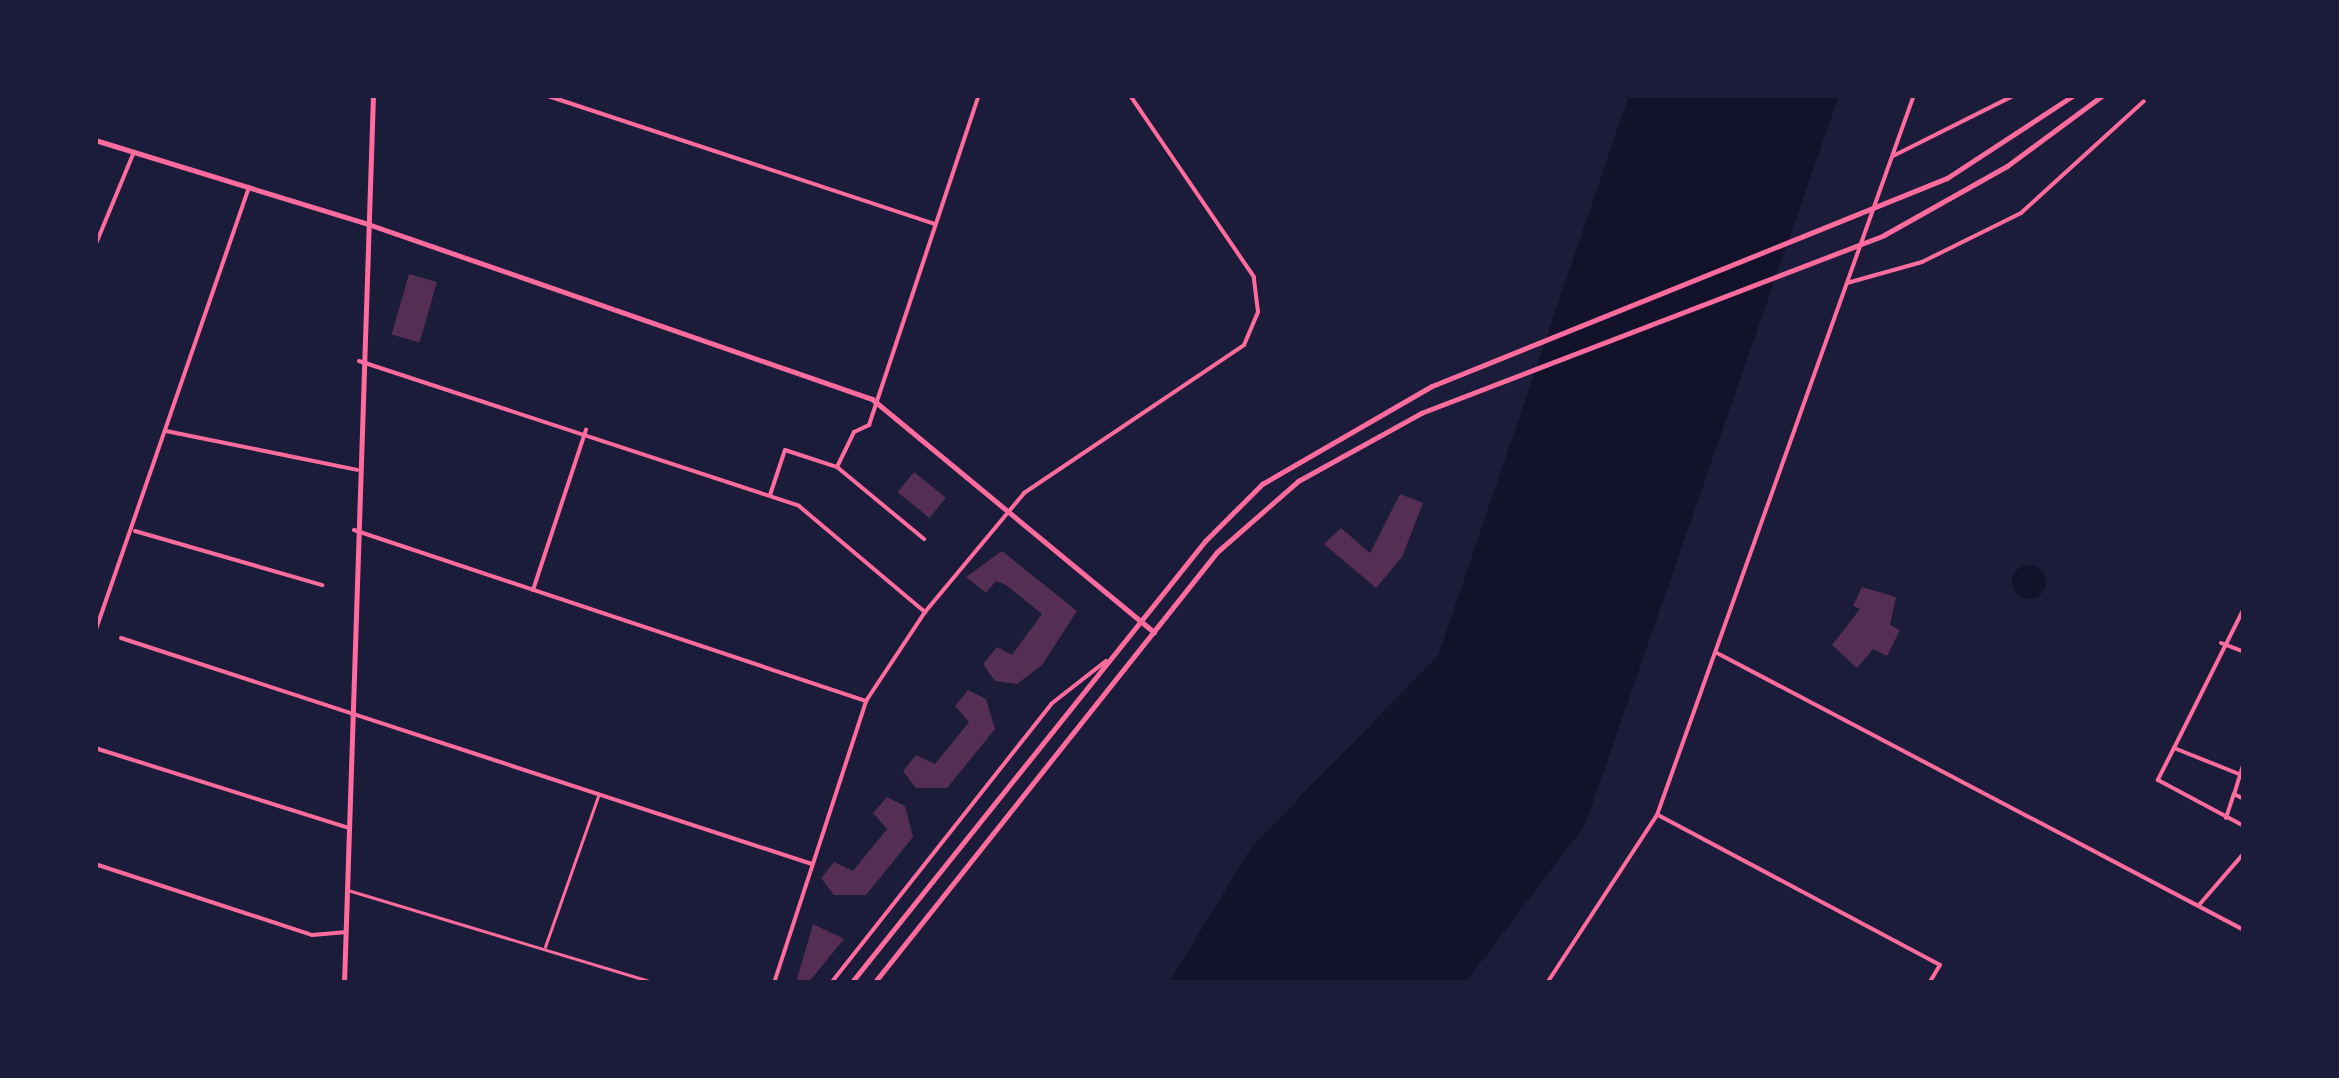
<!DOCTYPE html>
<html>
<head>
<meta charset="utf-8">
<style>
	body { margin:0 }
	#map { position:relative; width:2339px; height:1078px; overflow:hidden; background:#1b1b3a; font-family:"PT Sans Narrow",sans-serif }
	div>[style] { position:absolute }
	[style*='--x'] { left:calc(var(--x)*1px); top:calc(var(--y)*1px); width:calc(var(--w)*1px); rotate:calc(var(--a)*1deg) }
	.water>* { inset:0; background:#12122b }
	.round { border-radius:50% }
	.building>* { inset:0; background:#542f53; transform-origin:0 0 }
	.service>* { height:2.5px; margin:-1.25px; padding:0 1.25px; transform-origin:1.25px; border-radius:1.25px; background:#ff6b9d }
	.minor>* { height:4px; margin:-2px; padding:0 2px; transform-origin:2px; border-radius:2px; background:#ff6b9d }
	.tertiary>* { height:5px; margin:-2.5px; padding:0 2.5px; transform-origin:2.5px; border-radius:2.5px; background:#ff6b9d }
	.secondary>* { height:5px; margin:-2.5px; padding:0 2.5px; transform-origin:2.5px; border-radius:2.5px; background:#ff6b9d }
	span { translate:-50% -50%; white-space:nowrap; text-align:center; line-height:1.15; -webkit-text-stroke:10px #1b1b3a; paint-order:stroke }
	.frame { position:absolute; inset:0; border:98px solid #1b1b3a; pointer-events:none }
</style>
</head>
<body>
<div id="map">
	<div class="water">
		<i style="clip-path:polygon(1629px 95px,1839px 95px,1585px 825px,1465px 983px,1169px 983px,1252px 846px,1438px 656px)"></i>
		<i class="round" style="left:2012px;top:565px;width:34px;height:34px"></i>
	</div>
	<div class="building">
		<i style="left:409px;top:274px;width:29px;height:63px;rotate:16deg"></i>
		<i style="left:914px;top:472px;width:41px;height:26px;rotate:39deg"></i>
		<i style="clip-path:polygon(1400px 494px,1423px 503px,1402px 557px,1376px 588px,1324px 544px,1341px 528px,1370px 553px)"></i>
		<i style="clip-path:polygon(1002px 551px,1077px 611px,1042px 665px,1017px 684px,995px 681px,983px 664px,997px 647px,1012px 655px,1042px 614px,1006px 585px,996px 581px,986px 593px,966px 577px)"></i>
		<i style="clip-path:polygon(1862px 587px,1896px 597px,1890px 625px,1900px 630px,1887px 656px,1873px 649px,1857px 668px,1832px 645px,1860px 609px,1853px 606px)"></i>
		<i style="clip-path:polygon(968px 690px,986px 699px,995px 729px,947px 788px,916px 788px,903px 771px,916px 755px,935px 764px,969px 722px,955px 706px)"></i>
		<i style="clip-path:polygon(887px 797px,905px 806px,913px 837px,866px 895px,834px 895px,821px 878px,834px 862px,853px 871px,887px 829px,873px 813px)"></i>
		<i style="clip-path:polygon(813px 924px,844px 939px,808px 983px,796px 983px)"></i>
	</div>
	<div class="service">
		<i style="--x:348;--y:890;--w:322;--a:16.8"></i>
		<i style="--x:545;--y:947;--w:162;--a:-70.6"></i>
	</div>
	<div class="minor">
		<i style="--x:545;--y:95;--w:411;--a:18.3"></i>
		<i style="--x:2144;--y:95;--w:4;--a:0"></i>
		<i style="--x:1893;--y:156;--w:136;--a:-26.6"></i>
		<i style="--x:95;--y:246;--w:102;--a:-67.5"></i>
		<i style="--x:1847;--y:283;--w:78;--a:-15.6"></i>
		<i style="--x:1922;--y:262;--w:110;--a:-26.3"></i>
		<i style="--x:2021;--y:213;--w:166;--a:-42.3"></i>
		<i style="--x:359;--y:361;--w:463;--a:18.2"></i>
		<i style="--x:799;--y:506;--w:165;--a:40.1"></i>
		<i style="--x:166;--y:431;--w:195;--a:11.5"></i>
		<i style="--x:837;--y:467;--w:39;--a:-64"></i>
		<i style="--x:854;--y:432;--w:17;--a:-25"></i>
		<i style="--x:869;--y:425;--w:348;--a:-71.6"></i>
		<i style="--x:770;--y:495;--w:47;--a:-71.6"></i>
		<i style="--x:785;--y:450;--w:55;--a:18.1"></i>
		<i style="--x:837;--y:467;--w:113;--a:39.6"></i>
		<i style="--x:354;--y:530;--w:540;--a:18.47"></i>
		<i style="--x:135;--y:531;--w:195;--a:16.1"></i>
		<i style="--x:533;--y:590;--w:169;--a:-71.7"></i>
		<i style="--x:95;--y:632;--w:471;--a:-70.9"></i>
		<i style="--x:121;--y:638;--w:727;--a:18.11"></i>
		<i style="--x:2221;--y:643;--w:25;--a:21"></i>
		<i style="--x:1717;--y:653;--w:595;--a:27.73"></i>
		<i style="--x:95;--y:748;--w:265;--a:17.5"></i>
		<i style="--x:2174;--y:748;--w:157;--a:-63.4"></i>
		<i style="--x:2244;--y:762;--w:34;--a:107"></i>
		<i style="--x:2234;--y:794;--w:11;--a:27"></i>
		<i style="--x:2239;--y:774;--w:70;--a:-158.2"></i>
		<i style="--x:2174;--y:748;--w:36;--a:117"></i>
		<i style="--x:2158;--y:780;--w:98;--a:28.1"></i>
		<i style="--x:1658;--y:815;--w:319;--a:28"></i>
		<i style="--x:1940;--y:965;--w:21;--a:121"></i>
		<i style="--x:2226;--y:818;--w:25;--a:-72"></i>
		<i style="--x:95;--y:864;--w:228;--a:18.1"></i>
		<i style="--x:312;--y:935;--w:32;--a:-5"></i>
		<i style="--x:2199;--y:905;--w:69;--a:-49.1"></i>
		<i style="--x:774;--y:983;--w:297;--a:-71.9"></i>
		<i style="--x:866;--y:701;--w:107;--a:-56.5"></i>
		<i style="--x:925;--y:612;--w:155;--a:-50.2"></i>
		<i style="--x:1024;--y:493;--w:265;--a:-33.9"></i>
		<i style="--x:1244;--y:345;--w:36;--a:-67"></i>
		<i style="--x:1258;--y:312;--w:35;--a:-97"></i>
		<i style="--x:1254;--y:277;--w:220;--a:-124.3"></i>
		<i style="--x:831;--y:983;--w:355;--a:-51.7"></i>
		<i style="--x:1051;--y:704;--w:70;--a:-38"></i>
		<i style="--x:1547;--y:983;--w:201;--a:-56.8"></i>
		<i style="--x:1657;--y:815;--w:764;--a:-70.36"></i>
	</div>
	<div class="tertiary">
		<i style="--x:95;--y:140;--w:282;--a:17.1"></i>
		<i style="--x:365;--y:223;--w:537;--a:19.14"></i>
		<i style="--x:872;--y:399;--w:366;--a:39.6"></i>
		<i style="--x:344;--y:983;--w:888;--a:-88.13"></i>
	</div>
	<div class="secondary">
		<i style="--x:851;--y:983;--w:566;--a:-51.31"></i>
		<i style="--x:1205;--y:541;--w:81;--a:-45"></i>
		<i style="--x:1262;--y:484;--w:196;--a:-30"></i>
		<i style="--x:1432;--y:386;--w:555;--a:-21.99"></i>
		<i style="--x:1947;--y:178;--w:152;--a:-33.2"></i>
		<i style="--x:874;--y:983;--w:551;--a:-51.49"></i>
		<i style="--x:1217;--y:552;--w:108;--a:-41.2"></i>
		<i style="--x:1298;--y:481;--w:141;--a:-28.9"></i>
		<i style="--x:1421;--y:413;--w:496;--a:-21"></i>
		<i style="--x:1884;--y:235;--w:141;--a:-29.3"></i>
		<i style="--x:2007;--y:166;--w:119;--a:-36.5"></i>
	</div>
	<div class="frame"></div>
</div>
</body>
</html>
